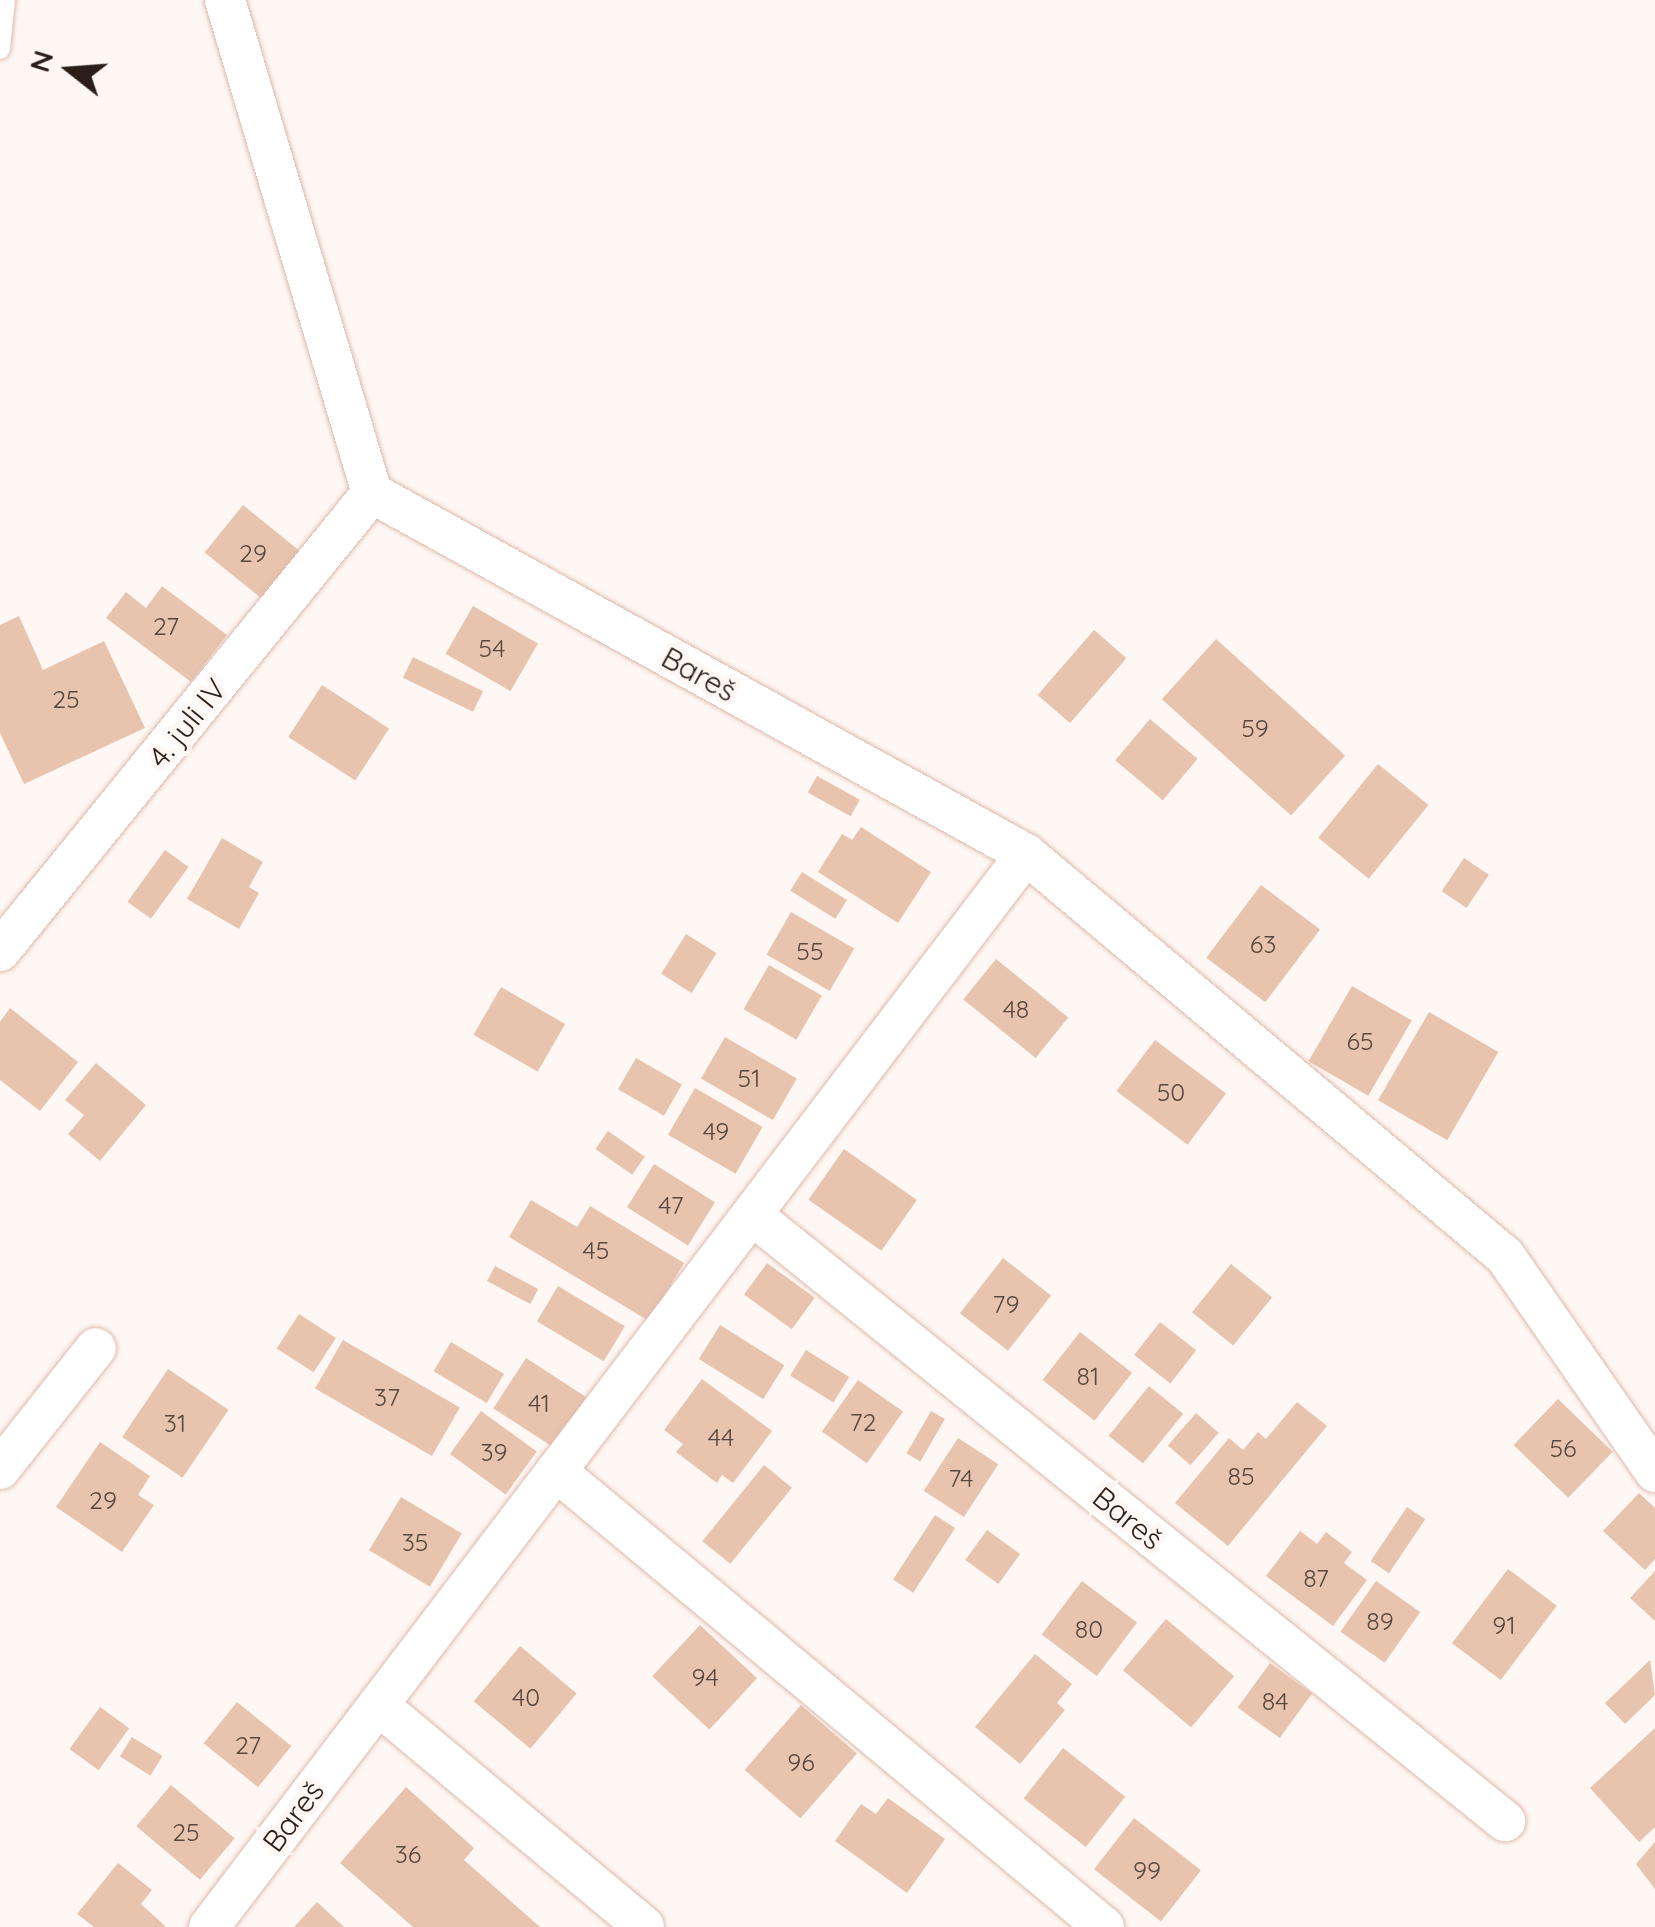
<!DOCTYPE html>
<html>
<head>
<meta charset="utf-8">
<style>
	body { margin:0 }
	#map { position:relative; width:1655px; height:1927px; overflow:hidden; background:#fef7f4; font-family:Quicksand,sans-serif }
	div>[style] { position:absolute }
	[style*='--x'] { left:calc(var(--x)*1px); top:calc(var(--y)*1px); width:calc(var(--w)*1px); rotate:calc(var(--a)*1deg) }
	.building>* { inset:0; background:#e8c4af; transform-origin:0 0 }
	.roads { filter:drop-shadow(0 0 2px #ddbaac) drop-shadow(0 0 2px #ddbaac) }
	.lane>* { height:20px; margin:-10px; padding:0 10px; transform-origin:10px; border-radius:10px; background:#fff }
	.street>* { height:40px; margin:-20px; padding:0 20px; transform-origin:20px; border-radius:20px; background:#fff }
	span { translate:-50% -50%; white-space:nowrap; text-align:center; line-height:1.15; -webkit-text-stroke:10px #fef7f4; paint-order:stroke }
	.number-label { font-size:25px; color:#5a483e }
	.number-label span { -webkit-text-stroke-width:0 }
	.street-label { font-size:30px; color:#2b1e19 }
	.north { position:absolute; left:20px; top:20px; width:100px; height:100px; -webkit-text-stroke:8px #fef7f4; paint-order:stroke; rotate:287deg; font-size:28px; font-weight:700; line-height:40px; text-align:center; color:#2b1e19 }
	.north::after { content:''; display:block; margin:auto; width:35px; height:45px; background:#2b1e19; clip-path:polygon(50% 0,100% 100%,50% 72%,0 100%) }
</style>
</head>
<body>
<div id="map">
	<div class="building">
		<i style="left:243px;top:505px;width:75px;height:61px;rotate:39deg"></i>
		<i style="clip-path:polygon(162px 586px,227px 635px,191px 682px,106px 618px,126px 592px,146px 608px)"></i>
		<i style="left:473px;top:606px;width:75px;height:55px;rotate:30deg"></i>
		<i style="clip-path:polygon(19px 616px,43px 670px,104px 641px,145px 728px,24px 784px,0 733px,0 625px)"></i>
		<i style="left:1094px;top:630px;width:43px;height:86px;rotate:41deg"></i>
		<i style="left:1216px;top:639px;width:174px;height:81px;rotate:42deg"></i>
		<i style="left:413px;top:657px;width:78px;height:23px;rotate:26deg"></i>
		<i style="left:322px;top:685px;width:80px;height:62px;rotate:33deg"></i>
		<i style="left:1150px;top:719px;width:62px;height:54px;rotate:40deg"></i>
		<i style="left:1378px;top:764px;width:65px;height:95px;rotate:39deg"></i>
		<i style="left:817px;top:776px;width:49px;height:19px;rotate:29deg"></i>
		<i style="clip-path:polygon(861px 827px,931px 872px,898px 923px,818px 872px,842px 834px,852px 840px)"></i>
		<i style="clip-path:polygon(222px 838px,263px 862px,249px 887px,259px 893px,239px 929px,187px 899px)"></i>
		<i style="left:165px;top:850px;width:29px;height:64px;rotate:36deg"></i>
		<i style="left:1464px;top:858px;width:30px;height:40px;rotate:34deg"></i>
		<i style="left:802px;top:872px;width:53px;height:22px;rotate:32deg"></i>
		<i style="left:1261px;top:885px;width:74px;height:91px;rotate:37deg"></i>
		<i style="left:791px;top:912px;width:73px;height:49px;rotate:30deg"></i>
		<i style="left:686px;top:934px;width:36px;height:47px;rotate:32deg"></i>
		<i style="left:996px;top:959px;width:93px;height:52px;rotate:39deg"></i>
		<i style="left:769px;top:965px;width:61px;height:51px;rotate:30deg"></i>
		<i style="left:1352px;top:986px;width:69px;height:87px;rotate:30deg"></i>
		<i style="left:501px;top:987px;width:74px;height:55px;rotate:30deg"></i>
		<i style="clip-path:polygon(10px 1008px,78px 1062px,40px 1111px,0 1080px,0 1022px)"></i>
		<i style="left:1429px;top:1012px;width:80px;height:102px;rotate:30deg"></i>
		<i style="left:725px;top:1037px;width:83px;height:48px;rotate:30deg"></i>
		<i style="left:1155px;top:1040px;width:89px;height:64px;rotate:37deg"></i>
		<i style="left:636px;top:1058px;width:53px;height:36px;rotate:30deg"></i>
		<i style="clip-path:polygon(96px 1063px,146px 1105px,100px 1161px,68px 1134px,84px 1115px,65px 1100px)"></i>
		<i style="left:695px;top:1088px;width:78px;height:54px;rotate:30deg"></i>
		<i style="left:608px;top:1131px;width:45px;height:22px;rotate:35deg"></i>
		<i style="left:844px;top:1149px;width:89px;height:62px;rotate:35deg"></i>
		<i style="left:654px;top:1164px;width:72px;height:51px;rotate:32deg"></i>
		<i style="clip-path:polygon(531px 1200px,577px 1227px,590px 1206px,684px 1263px,649px 1321px,509px 1237px)"></i>
		<i style="left:1003px;top:1258px;width:61px;height:70px;rotate:38deg"></i>
		<i style="left:767px;top:1263px;width:59px;height:39px;rotate:36deg"></i>
		<i style="left:1231px;top:1264px;width:53px;height:62px;rotate:39deg"></i>
		<i style="left:495px;top:1266px;width:49px;height:17px;rotate:28deg"></i>
		<i style="left:558px;top:1286px;width:78px;height:41px;rotate:31deg"></i>
		<i style="left:299px;top:1314px;width:44px;height:41px;rotate:33deg"></i>
		<i style="left:1160px;top:1322px;width:46px;height:42px;rotate:38deg"></i>
		<i style="left:720px;top:1325px;width:76px;height:40px;rotate:32deg"></i>
		<i style="left:1080px;top:1332px;width:66px;height:61px;rotate:38deg"></i>
		<i style="left:343px;top:1340px;width:135px;height:56px;rotate:30deg"></i>
		<i style="left:451px;top:1342px;width:62px;height:34px;rotate:31deg"></i>
		<i style="left:806px;top:1350px;width:51px;height:30px;rotate:32deg"></i>
		<i style="left:526px;top:1358px;width:72px;height:60px;rotate:33deg"></i>
		<i style="left:168px;top:1369px;width:73px;height:82px;rotate:34deg"></i>
		<i style="clip-path:polygon(702px 1379px,772px 1431px,733px 1483px,722px 1475px,717px 1483px,676px 1452px,683px 1444px,664px 1430px)"></i>
		<i style="left:858px;top:1380px;width:55px;height:63px;rotate:35deg"></i>
		<i style="left:1149px;top:1386px;width:44px;height:64px;rotate:39deg"></i>
		<i style="left:1558px;top:1399px;width:76px;height:64px;rotate:44deg"></i>
		<i style="clip-path:polygon(1297px 1402px,1327px 1426px,1228px 1546px,1175px 1503px,1229px 1438px,1243px 1450px,1258px 1432px,1266px 1439px)"></i>
		<i style="left:481px;top:1411px;width:69px;height:53px;rotate:36deg"></i>
		<i style="left:931px;top:1411px;width:16px;height:49px;rotate:30deg"></i>
		<i style="left:1196px;top:1413px;width:30px;height:43px;rotate:41deg"></i>
		<i style="left:958px;top:1438px;width:48px;height:63px;rotate:33deg"></i>
		<i style="clip-path:polygon(100px 1442px,150px 1476px,138px 1495px,154px 1505px,122px 1552px,56px 1507px)"></i>
		<i style="left:764px;top:1465px;width:36px;height:98px;rotate:39deg"></i>
		<i style="clip-path:polygon(1639px 1493px,1655px 1508px,1655px 1559px,1645px 1570px,1603px 1531px)"></i>
		<i style="left:401px;top:1497px;width:71px;height:62px;rotate:31deg"></i>
		<i style="left:1407px;top:1507px;width:22px;height:65px;rotate:34deg"></i>
		<i style="left:935px;top:1515px;width:24px;height:77px;rotate:33deg"></i>
		<i style="left:987px;top:1530px;width:41px;height:37px;rotate:36deg"></i>
		<i style="clip-path:polygon(1300px 1531px,1317px 1544px,1326px 1532px,1352px 1552px,1344px 1563px,1367px 1580px,1333px 1626px,1266px 1576px)"></i>
		<i style="left:1508px;top:1569px;width:61px;height:93px;rotate:37deg"></i>
		<i style="clip-path:polygon(1655px 1571px,1655px 1621px,1630px 1598px)"></i>
		<i style="left:1082px;top:1581px;width:69px;height:67px;rotate:37deg"></i>
		<i style="left:1376px;top:1581px;width:54px;height:62px;rotate:35deg"></i>
		<i style="left:1166px;top:1619px;width:89px;height:67px;rotate:40deg"></i>
		<i style="left:700px;top:1625px;width:78px;height:70px;rotate:43deg"></i>
		<i style="left:520px;top:1646px;width:74px;height:72px;rotate:40deg"></i>
		<i style="clip-path:polygon(1035px 1654px,1072px 1684px,1057px 1703px,1065px 1710px,1020px 1764px,975px 1727px)"></i>
		<i style="clip-path:polygon(1650px 1660px,1655px 1695px,1625px 1724px,1605px 1703px)"></i>
		<i style="left:1270px;top:1663px;width:52px;height:55px;rotate:36deg"></i>
		<i style="left:237px;top:1702px;width:70px;height:53px;rotate:39deg"></i>
		<i style="left:801px;top:1705px;width:74px;height:86px;rotate:41deg"></i>
		<i style="left:100px;top:1707px;width:36px;height:52px;rotate:36deg"></i>
		<i style="clip-path:polygon(1655px 1728px,1655px 1827px,1639px 1842px,1590px 1788px)"></i>
		<i style="left:132px;top:1737px;width:36px;height:23px;rotate:32deg"></i>
		<i style="left:1063px;top:1748px;width:79px;height:64px;rotate:38deg"></i>
		<i style="left:171px;top:1785px;width:83px;height:54px;rotate:40deg"></i>
		<i style="clip-path:polygon(406px 1787px,474px 1848px,464px 1860px,540px 1927px,413px 1927px,340px 1863px)"></i>
		<i style="clip-path:polygon(888px 1798px,945px 1839px,907px 1893px,835px 1841px,861px 1804px,876px 1814px)"></i>
		<i style="left:1134px;top:1818px;width:85px;height:65px;rotate:38deg"></i>
		<i style="clip-path:polygon(1655px 1842px,1655px 1889px,1636px 1864px)"></i>
		<i style="clip-path:polygon(118px 1863px,152px 1890px,141px 1904px,166px 1927px,94px 1927px,77px 1914px)"></i>
		<i style="clip-path:polygon(317px 1902px,344px 1927px,294px 1927px)"></i>
	</div>
	<div class="roads">
		<div class="lane">
			<i style="--x:0;--y:49;--w:49;--a:-84.2"></i>
		</div>
		<div class="street">
			<i style="--x:225;--y:0;--w:514;--a:73.4"></i>
			<i style="--x:372;--y:493;--w:747;--a:28.9"></i>
			<i style="--x:1026;--y:854;--w:625;--a:40.01"></i>
			<i style="--x:1505;--y:1256;--w:263;--a:55.2"></i>
			<i style="--x:0;--y:951;--w:590;--a:-50.92"></i>
			<i style="--x:752;--y:1215;--w:967;--a:38.83"></i>
			<i style="--x:0;--y:1469;--w:154;--a:-51.6"></i>
			<i style="--x:556;--y:1471;--w:713;--a:39.76"></i>
			<i style="--x:378;--y:1705;--w:346;--a:39.8"></i>
			<i style="--x:209;--y:1927;--w:1349;--a:-52.71"></i>
		</div>
	</div>
	<div class="number-label">
		<span style="left:253px;top:553px">29</span>
		<span style="left:166px;top:626px">27</span>
		<span style="left:492px;top:648px">54</span>
		<span style="left:66px;top:699px">25</span>
		<span style="left:1255px;top:728px">59</span>
		<span style="left:1263px;top:944px">63</span>
		<span style="left:810px;top:951px">55</span>
		<span style="left:1016px;top:1009px">48</span>
		<span style="left:1360px;top:1041px">65</span>
		<span style="left:749px;top:1078px">51</span>
		<span style="left:1171px;top:1092px">50</span>
		<span style="left:716px;top:1131px">49</span>
		<span style="left:671px;top:1205px">47</span>
		<span style="left:596px;top:1250px">45</span>
		<span style="left:1006px;top:1304px">79</span>
		<span style="left:1088px;top:1376px">81</span>
		<span style="left:387px;top:1397px">37</span>
		<span style="left:539px;top:1403px">41</span>
		<span style="left:863px;top:1422px">72</span>
		<span style="left:175px;top:1423px">31</span>
		<span style="left:721px;top:1437px">44</span>
		<span style="left:1563px;top:1448px">56</span>
		<span style="left:494px;top:1452px">39</span>
		<span style="left:1241px;top:1476px">85</span>
		<span style="left:961px;top:1478px">74</span>
		<span style="left:103px;top:1500px">29</span>
		<span style="left:415px;top:1542px">35</span>
		<span style="left:1316px;top:1578px">87</span>
		<span style="left:1380px;top:1621px">89</span>
		<span style="left:1504px;top:1625px">91</span>
		<span style="left:1089px;top:1629px">80</span>
		<span style="left:705px;top:1677px">94</span>
		<span style="left:526px;top:1697px">40</span>
		<span style="left:1275px;top:1701px">84</span>
		<span style="left:248px;top:1745px">27</span>
		<span style="left:801px;top:1762px">96</span>
		<span style="left:186px;top:1832px">25</span>
		<span style="left:408px;top:1854px">36</span>
		<span style="left:1147px;top:1870px">99</span>
	</div>
	<div class="street-label">
		<span style="left:699px;top:674px;rotate:29deg">Bareš</span>
		<span style="left:187px;top:723px;rotate:-51deg">4. juli IV</span>
		<span style="left:1128px;top:1518px;rotate:39deg">Bareš</span>
		<span style="left:293px;top:1816px;rotate:-53deg">Bareš</span>
	</div>
	<div class="north">N</div>
</div>
</body>
</html>
